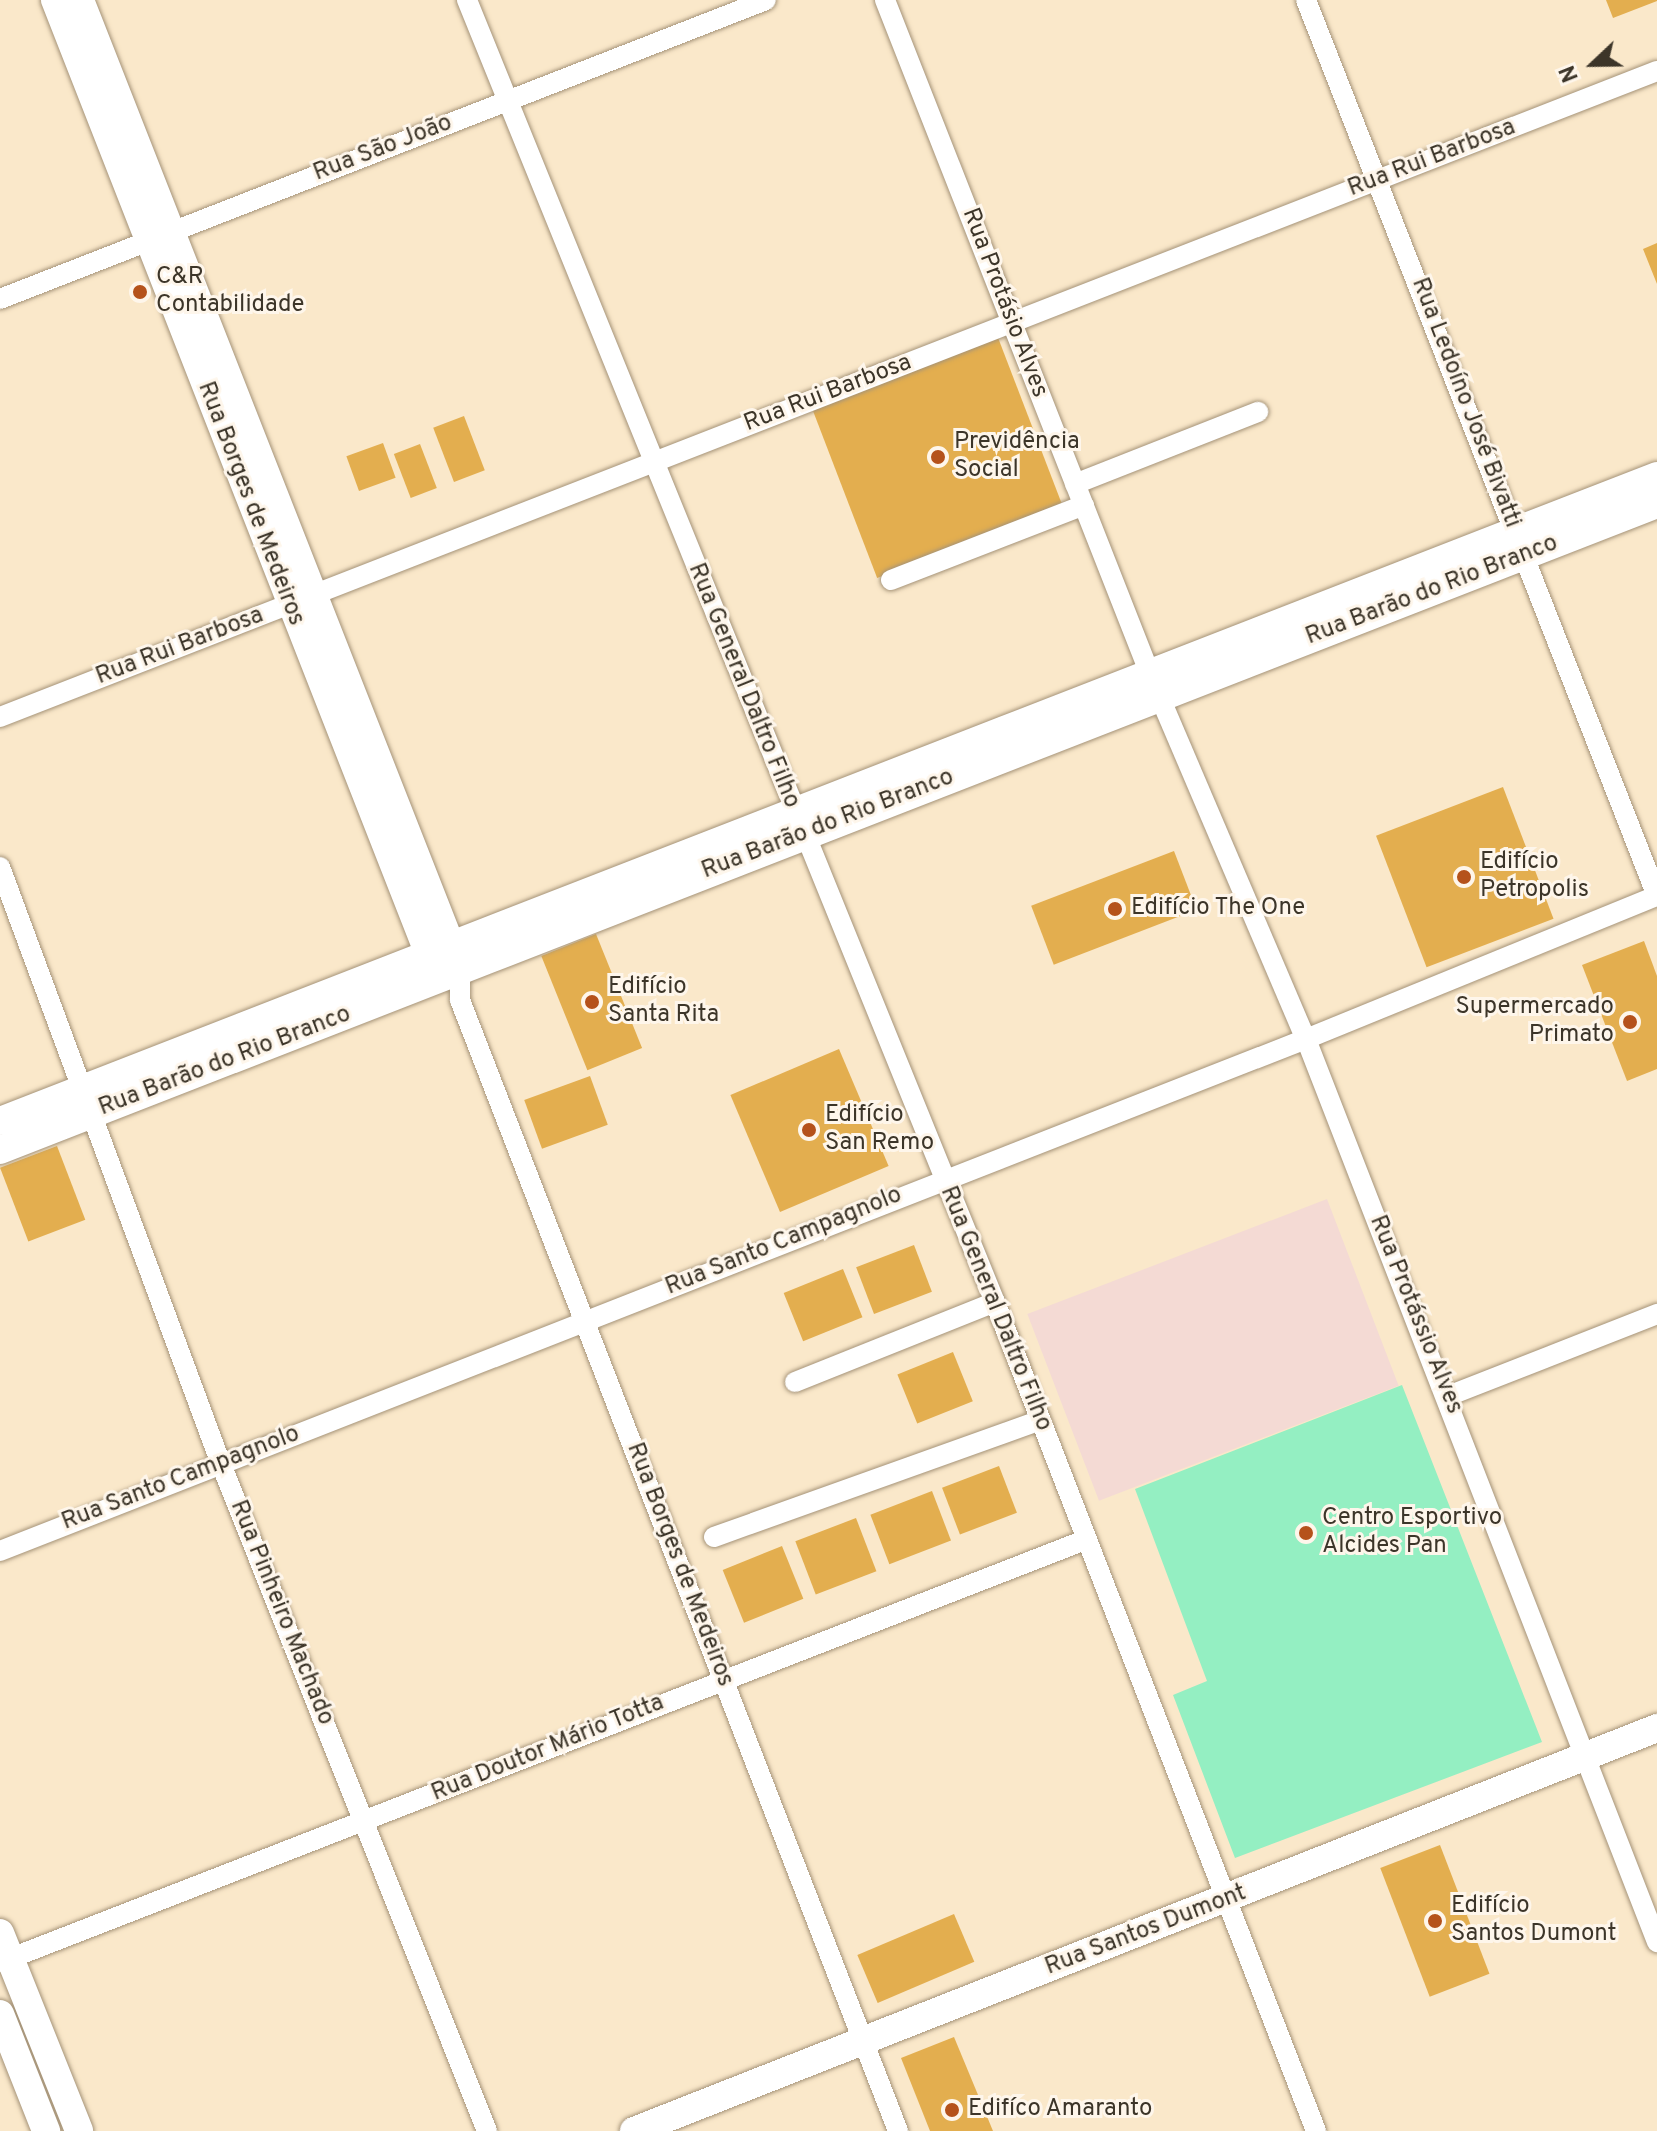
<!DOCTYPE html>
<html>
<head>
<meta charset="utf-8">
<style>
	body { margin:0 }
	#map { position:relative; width:1657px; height:2131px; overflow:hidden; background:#fae8ca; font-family:Overpass,sans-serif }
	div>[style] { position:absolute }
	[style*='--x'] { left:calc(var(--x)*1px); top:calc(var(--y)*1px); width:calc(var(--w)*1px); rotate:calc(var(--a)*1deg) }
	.education>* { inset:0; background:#f4dad4; transform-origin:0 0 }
	.green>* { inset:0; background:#94efc2 }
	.building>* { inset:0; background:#e3ae4f; transform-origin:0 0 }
	.roads { filter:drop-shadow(0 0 2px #a59378) drop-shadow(0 0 2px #a59378) }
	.street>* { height:20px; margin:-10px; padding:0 10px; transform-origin:10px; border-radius:10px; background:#fff }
	.secondary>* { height:28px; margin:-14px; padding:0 14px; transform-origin:14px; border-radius:14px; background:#fff }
	.dots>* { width:22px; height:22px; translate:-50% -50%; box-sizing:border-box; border:4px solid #fef6eb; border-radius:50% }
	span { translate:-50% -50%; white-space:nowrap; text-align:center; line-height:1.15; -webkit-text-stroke:6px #fef6eb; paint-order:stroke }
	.street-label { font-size:24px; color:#3c3529 }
	.poi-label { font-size:24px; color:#3c3529 }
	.left { translate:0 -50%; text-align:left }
	.right { translate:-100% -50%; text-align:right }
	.north { position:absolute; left:1553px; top:24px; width:80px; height:80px; -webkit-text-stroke:6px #fef6eb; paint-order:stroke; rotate:248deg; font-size:22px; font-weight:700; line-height:32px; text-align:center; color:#3c3529 }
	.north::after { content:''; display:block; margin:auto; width:28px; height:36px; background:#3c3529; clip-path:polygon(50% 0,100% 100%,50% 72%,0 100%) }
</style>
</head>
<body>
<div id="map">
	<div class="education">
		<i style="left:1327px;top:1199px;width:200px;height:321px;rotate:69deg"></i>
	</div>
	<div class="green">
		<i style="clip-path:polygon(1402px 1385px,1542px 1742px,1235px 1858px,1173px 1695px,1207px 1681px,1135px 1489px)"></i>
	</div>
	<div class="building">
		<i style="clip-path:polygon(1606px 0,1657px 0,1657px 1px,1613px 18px)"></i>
		<i style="clip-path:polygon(1657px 243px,1657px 284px,1643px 249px)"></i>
		<i style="left:997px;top:335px;width:184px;height:199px;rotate:69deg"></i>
		<i style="left:464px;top:416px;width:58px;height:33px;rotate:69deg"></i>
		<i style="left:383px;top:443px;width:37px;height:39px;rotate:70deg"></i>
		<i style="left:420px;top:444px;width:47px;height:28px;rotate:69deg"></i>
		<i style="left:1503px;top:787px;width:141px;height:136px;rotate:69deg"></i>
		<i style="left:1174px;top:851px;width:63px;height:153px;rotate:69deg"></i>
		<i style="left:596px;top:934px;width:123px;height:59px;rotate:68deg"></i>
		<i style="clip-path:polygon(1644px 941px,1657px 976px,1657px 1069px,1627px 1081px,1582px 965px)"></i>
		<i style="left:839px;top:1049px;width:127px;height:118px;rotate:67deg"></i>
		<i style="left:590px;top:1076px;width:52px;height:70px;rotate:70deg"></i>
		<i style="left:57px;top:1146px;width:79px;height:61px;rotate:69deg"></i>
		<i style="left:914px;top:1245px;width:50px;height:62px;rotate:69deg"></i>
		<i style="left:843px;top:1269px;width:52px;height:64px;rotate:68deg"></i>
		<i style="left:953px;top:1352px;width:53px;height:60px;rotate:68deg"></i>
		<i style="left:999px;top:1466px;width:50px;height:61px;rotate:69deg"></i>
		<i style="left:932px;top:1491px;width:53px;height:66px;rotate:69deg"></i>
		<i style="left:856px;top:1518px;width:57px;height:65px;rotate:69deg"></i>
		<i style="left:782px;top:1546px;width:57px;height:64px;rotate:68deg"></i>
		<i style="left:1440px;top:1845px;width:138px;height:64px;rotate:69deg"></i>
		<i style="left:954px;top:1914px;width:52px;height:105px;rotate:67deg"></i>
		<i style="clip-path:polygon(954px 2037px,993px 2131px,930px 2131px,901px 2058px)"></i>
	</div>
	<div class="roads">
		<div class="street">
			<i style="--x:467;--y:0;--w:1405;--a:67.93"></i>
			<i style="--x:995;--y:1302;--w:889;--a:68.83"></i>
			<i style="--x:885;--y:0;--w:724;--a:68.54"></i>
			<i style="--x:1150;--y:674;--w:397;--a:66.9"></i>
			<i style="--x:1306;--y:1039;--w:969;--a:68.76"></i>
			<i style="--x:1306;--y:0;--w:962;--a:68.61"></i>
			<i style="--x:0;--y:299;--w:822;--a:-21.32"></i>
			<i style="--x:1075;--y:484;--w:197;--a:-21.5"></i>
			<i style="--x:891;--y:580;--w:207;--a:-21.2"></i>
			<i style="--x:0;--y:717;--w:1778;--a:-21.3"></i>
			<i style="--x:0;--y:867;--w:637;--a:69.69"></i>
			<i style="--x:221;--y:1464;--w:718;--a:68.26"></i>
			<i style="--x:460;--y:969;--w:31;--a:90"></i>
			<i style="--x:460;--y:1000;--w:1213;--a:68.83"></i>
			<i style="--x:795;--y:1382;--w:215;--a:-21.8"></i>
			<i style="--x:1448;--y:1396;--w:225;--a:-21.4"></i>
			<i style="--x:714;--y:1537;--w:346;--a:-19.7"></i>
			<i style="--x:0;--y:1551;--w:1403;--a:-21.41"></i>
			<i style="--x:1306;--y:1039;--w:379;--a:-22.2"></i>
			<i style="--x:1;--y:1962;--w:1163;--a:-21.27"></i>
		</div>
		<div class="secondary">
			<i style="--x:55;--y:0;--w:1039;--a:68.6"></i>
			<i style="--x:80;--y:0;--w:1032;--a:68.58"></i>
			<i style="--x:0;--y:1121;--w:1778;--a:-21.27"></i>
			<i style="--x:0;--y:1150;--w:1778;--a:-21.3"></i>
			<i style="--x:0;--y:1933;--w:213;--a:68.2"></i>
			<i style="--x:0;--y:2014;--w:126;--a:68.5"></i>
			<i style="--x:634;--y:2131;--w:1100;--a:-21.5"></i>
		</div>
	</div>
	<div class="dots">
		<i style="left:140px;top:292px;background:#b5521b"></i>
		<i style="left:938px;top:457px;background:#b5521b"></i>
		<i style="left:1464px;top:877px;background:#b5521b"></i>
		<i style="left:1115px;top:909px;background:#b5521b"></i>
		<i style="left:592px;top:1002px;background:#b5521b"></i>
		<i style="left:1630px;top:1022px;background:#b5521b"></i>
		<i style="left:809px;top:1130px;background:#b5521b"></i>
		<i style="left:1306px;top:1533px;background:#b5521b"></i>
		<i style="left:1435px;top:1921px;background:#b5521b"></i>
		<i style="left:952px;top:2110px;background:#b5521b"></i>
	</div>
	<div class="street-label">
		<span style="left:383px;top:149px;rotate:-21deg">Rua São João</span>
		<span style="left:1432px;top:159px;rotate:-21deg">Rua Rui Barbosa</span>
		<span style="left:1004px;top:303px;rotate:69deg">Rua Protásio Alves</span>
		<span style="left:828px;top:394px;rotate:-21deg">Rua Rui Barbosa</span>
		<span style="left:1465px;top:403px;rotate:69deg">Rua Ledoíno José Bivatti</span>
		<span style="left:250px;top:504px;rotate:69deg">Rua Borges de Medeiros</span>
		<span style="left:1432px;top:591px;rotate:-21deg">Rua Barão do Rio Branco</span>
		<span style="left:180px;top:647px;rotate:-21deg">Rua Rui Barbosa</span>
		<span style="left:743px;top:686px;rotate:68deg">Rua General Daltro Filho</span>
		<span style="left:828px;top:825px;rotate:-21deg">Rua Barão do Rio Branco</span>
		<span style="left:225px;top:1062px;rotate:-21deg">Rua Barão do Rio Branco</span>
		<span style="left:784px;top:1242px;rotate:-22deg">Rua Santo Campagnolo</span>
		<span style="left:995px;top:1309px;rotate:68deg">Rua General Daltro Filho</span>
		<span style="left:1415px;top:1315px;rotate:68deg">Rua Protássio Alves</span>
		<span style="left:181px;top:1479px;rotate:-21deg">Rua Santo Campagnolo</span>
		<span style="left:679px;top:1565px;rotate:69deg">Rua Borges de Medeiros</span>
		<span style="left:281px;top:1613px;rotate:68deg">Rua Pinheiro Machado</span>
		<span style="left:548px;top:1749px;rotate:-22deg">Rua Doutor Mário Totta</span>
		<span style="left:1146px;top:1931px;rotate:-21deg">Rua Santos Dumont</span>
	</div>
	<div class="poi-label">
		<span class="left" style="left:156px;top:292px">C&amp;R<br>Contabilidade</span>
		<span class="left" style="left:954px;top:457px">Previdência<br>Social</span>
		<span class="left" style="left:1480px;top:877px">Edifício<br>Petropolis</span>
		<span class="left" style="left:1131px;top:909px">Edifício The One</span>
		<span class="left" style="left:608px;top:1002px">Edifício<br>Santa Rita</span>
		<span class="right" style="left:1614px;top:1022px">Supermercado<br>Primato</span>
		<span class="left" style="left:825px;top:1130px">Edifício<br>San Remo</span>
		<span class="left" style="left:1322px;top:1533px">Centro Esportivo<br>Alcides Pan</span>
		<span class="left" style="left:1451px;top:1921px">Edifício<br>Santos Dumont</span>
		<span class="left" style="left:968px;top:2110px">Edifíco Amaranto</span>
	</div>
	<div class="north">N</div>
</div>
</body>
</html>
